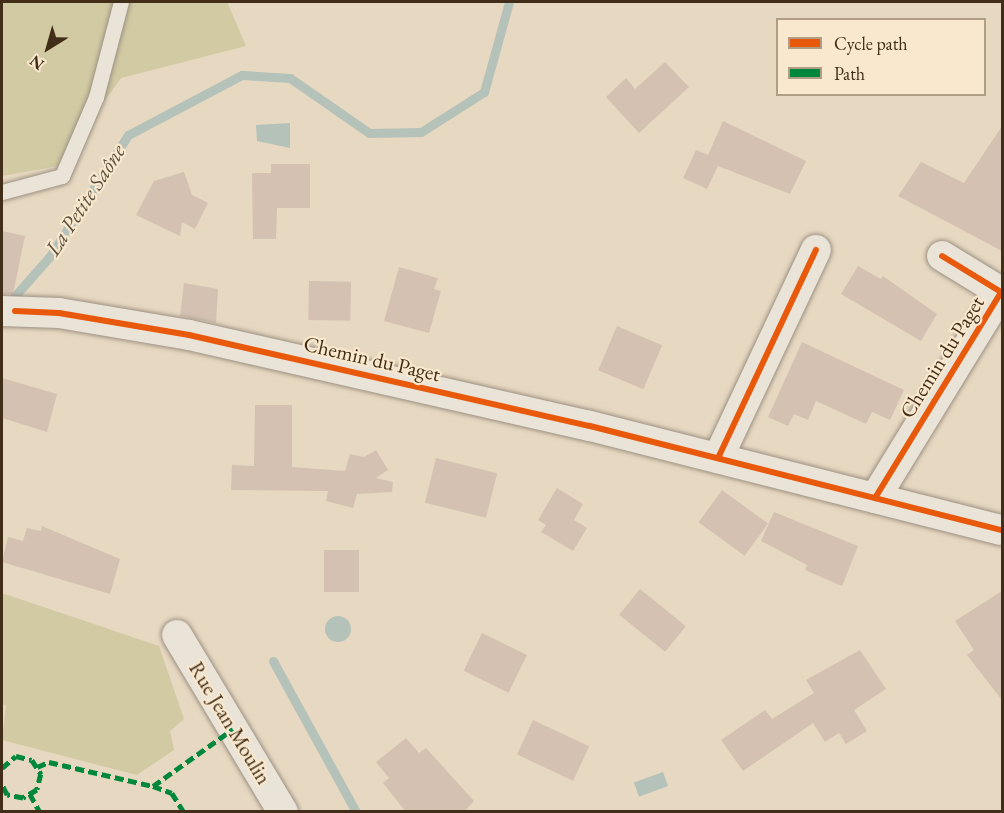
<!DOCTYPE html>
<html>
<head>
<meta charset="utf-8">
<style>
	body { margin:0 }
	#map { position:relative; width:1004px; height:813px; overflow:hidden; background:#e7d8c1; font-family:"EB Garamond",serif }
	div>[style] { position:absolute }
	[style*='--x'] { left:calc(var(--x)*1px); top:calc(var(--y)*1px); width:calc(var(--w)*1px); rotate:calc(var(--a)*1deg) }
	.green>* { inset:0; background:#d1caa3 }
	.water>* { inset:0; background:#b5c2b9; transform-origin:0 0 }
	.round { border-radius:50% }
	.stream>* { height:9px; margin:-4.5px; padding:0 4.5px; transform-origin:4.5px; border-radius:4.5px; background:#b5c2b9 }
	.building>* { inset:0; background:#d5c1b1; transform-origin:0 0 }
	.roads { filter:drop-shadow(0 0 2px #9c9182) drop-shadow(0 0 2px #9c9182) }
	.lane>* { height:15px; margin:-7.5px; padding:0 7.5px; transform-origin:7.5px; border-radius:7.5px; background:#eae3d7 }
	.street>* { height:30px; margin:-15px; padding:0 15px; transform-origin:15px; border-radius:15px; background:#eae3d7 }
	.quiet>* { height:4.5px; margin-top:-2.25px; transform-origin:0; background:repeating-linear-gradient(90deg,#00873e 0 9px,transparent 0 13.5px) }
	.cycleway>* { height:6px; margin:-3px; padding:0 3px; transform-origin:3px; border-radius:3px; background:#e8590c }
	span { translate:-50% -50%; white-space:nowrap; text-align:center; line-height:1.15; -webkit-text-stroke:4.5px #f9e8cd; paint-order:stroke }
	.street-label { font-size:21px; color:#412d18 }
	.water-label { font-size:22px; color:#59503f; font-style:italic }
	.frame { position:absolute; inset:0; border:3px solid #412d18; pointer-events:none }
	.legend { position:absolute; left:776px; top:18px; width:210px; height:78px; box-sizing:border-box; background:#f9e8cd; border:2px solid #af9d85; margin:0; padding:8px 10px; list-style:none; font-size:18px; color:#412d18 }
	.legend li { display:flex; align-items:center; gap:12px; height:30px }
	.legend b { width:30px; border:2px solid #af9d85 }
	.north { position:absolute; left:18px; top:18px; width:60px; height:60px; -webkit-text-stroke:4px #f9e8cd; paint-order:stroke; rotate:217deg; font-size:16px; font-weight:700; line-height:24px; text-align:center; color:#412d18 }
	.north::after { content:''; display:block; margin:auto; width:21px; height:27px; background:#412d18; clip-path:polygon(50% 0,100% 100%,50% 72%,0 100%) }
</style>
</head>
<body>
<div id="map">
	<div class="green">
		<i style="clip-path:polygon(2px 2px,227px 2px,246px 46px,121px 78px,58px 166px,2px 176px)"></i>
		<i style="clip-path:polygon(2px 593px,159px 646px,184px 719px,170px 731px,174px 750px,137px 775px,2px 740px,6px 705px,2px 704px)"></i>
	</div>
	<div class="water">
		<i style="clip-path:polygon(290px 123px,290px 148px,257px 141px,256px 125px)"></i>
		<i class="round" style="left:325px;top:616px;width:26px;height:26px"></i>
		<i style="left:663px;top:772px;width:15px;height:31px;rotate:70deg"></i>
	</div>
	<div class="stream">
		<i style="--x:7;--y:305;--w:65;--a:-48.7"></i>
		<i style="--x:50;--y:256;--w:144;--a:-57.2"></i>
		<i style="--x:128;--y:135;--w:129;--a:-27.8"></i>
		<i style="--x:242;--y:75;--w:48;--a:3.6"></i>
		<i style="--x:290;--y:78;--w:96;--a:34.8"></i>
		<i style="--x:369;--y:133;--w:52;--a:-1.1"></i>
		<i style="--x:421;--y:132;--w:75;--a:-32.4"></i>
		<i style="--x:484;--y:92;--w:93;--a:-74.5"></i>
		<i style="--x:273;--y:661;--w:172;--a:61.2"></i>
	</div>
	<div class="building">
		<i style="clip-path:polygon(665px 62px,689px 87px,639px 133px,606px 97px,626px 78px,635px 89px)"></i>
		<i style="clip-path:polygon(723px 121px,806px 161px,790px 194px,718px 166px,707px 189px,683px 178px,696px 150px,708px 155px)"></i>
		<i style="clip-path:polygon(1002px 126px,1002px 251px,898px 196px,921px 162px,964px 183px)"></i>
		<i style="clip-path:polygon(271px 164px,310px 164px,310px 208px,277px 208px,276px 239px,253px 239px,252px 173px,271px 173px)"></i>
		<i style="clip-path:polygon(184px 172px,192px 195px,208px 203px,195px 229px,182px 222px,180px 236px,136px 215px,154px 181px)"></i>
		<i style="clip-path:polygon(2px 231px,25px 236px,13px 294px,2px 294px)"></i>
		<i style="clip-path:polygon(858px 266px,881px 279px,883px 276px,937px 314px,921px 341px,841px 294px)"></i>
		<i style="clip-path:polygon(399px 267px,438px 278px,434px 289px,441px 291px,429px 333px,384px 321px)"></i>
		<i style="left:309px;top:281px;width:42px;height:39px;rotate:1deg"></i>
		<i style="clip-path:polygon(184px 283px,218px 289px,216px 323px,180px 316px)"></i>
		<i style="left:617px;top:326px;width:49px;height:48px;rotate:23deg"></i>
		<i style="clip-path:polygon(802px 342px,904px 390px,890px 420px,872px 412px,866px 424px,816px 401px,808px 420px,794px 414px,788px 426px,768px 417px)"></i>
		<i style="clip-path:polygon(2px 378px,57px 394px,47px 432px,2px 418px)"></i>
		<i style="clip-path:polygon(255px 405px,292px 405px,292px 467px,345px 471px,350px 454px,364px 457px,376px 450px,388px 470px,376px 478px,393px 482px,392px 492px,357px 494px,353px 508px,326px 501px,328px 491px,231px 490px,232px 465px,254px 466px)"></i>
		<i style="left:436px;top:458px;width:63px;height:46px;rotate:14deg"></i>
		<i style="clip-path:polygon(557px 488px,583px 504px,574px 520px,587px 528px,573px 551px,541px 532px,546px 525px,538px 520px)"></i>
		<i style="left:722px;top:490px;width:57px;height:40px;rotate:36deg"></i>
		<i style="clip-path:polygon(774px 512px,858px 546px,842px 586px,805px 570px,807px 565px,761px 541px)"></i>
		<i style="clip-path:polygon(42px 526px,120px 559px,110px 594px,2px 562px,8px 537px,23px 541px,27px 528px,41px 531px)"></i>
		<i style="left:324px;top:550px;width:35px;height:42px"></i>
		<i style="left:640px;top:589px;width:59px;height:33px;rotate:39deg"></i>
		<i style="clip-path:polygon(1002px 591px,1002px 700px,967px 655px,974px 650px,955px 621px)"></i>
		<i style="left:482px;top:633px;width:50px;height:42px;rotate:26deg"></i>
		<i style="clip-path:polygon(860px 650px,886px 689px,854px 710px,867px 731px,846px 744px,839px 733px,825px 742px,813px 723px,743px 771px,721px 740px,765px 710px,772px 719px,814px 693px,806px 680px)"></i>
		<i style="left:533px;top:720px;width:62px;height:38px;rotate:25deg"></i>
		<i style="clip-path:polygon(406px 738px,419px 753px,426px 748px,474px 801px,464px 812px,406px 812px,383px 783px,389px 778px,376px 762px)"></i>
	</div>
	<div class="roads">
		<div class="lane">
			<i style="--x:2;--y:192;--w:62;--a:-14.9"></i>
			<i style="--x:62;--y:176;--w:86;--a:-66.7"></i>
			<i style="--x:96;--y:97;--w:98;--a:-75.3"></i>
		</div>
		<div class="street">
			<i style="--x:2;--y:311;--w:57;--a:2"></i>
			<i style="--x:59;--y:313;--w:132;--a:9.6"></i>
			<i style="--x:189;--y:335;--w:411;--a:12.8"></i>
			<i style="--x:590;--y:426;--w:425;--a:14.2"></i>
			<i style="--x:718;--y:458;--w:230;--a:-64.8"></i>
			<i style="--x:875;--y:498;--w:241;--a:-58.5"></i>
			<i style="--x:1001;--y:292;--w:69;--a:-148.6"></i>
			<i style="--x:177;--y:635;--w:206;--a:59.1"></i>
		</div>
	</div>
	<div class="quiet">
		<i style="--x:37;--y:767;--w:13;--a:-23"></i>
		<i style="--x:49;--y:762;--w:107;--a:13"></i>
		<i style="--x:153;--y:786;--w:20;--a:20"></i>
		<i style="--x:172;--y:793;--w:22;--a:58"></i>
		<i style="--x:2;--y:768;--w:18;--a:-41"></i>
		<i style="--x:16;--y:756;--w:16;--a:14"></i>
		<i style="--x:32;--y:760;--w:17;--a:57"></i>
		<i style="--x:41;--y:774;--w:16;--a:104"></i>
		<i style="--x:37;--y:790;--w:16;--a:150"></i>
		<i style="--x:23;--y:798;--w:16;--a:-169"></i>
		<i style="--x:7;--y:795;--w:11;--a:-117"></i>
		<i style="--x:153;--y:786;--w:98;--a:-35.5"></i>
		<i style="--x:30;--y:794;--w:21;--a:61"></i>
	</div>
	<div class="cycleway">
		<i style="--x:15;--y:311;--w:44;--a:2.6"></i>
		<i style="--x:59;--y:313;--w:132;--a:9.6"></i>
		<i style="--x:189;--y:335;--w:411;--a:12.8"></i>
		<i style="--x:590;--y:426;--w:425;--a:14.2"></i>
		<i style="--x:718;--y:458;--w:230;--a:-64.8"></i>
		<i style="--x:875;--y:498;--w:241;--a:-58.5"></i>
		<i style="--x:1001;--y:292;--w:69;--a:-148.6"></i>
	</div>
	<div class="street-label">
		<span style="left:942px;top:357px;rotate:-58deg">Chemin du Paget</span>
		<span style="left:372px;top:359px;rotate:13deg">Chemin du Paget</span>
		<span style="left:230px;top:723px;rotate:59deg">Rue Jean Moulin</span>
	</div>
	<div class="water-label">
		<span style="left:85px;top:200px;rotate:-57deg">La Petite Saône</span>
	</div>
	<div class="frame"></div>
	<ul class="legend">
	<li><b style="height:8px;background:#e8590c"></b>Cycle path</li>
	<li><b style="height:8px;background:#00873e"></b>Path</li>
	</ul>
	<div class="north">N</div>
</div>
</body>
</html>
